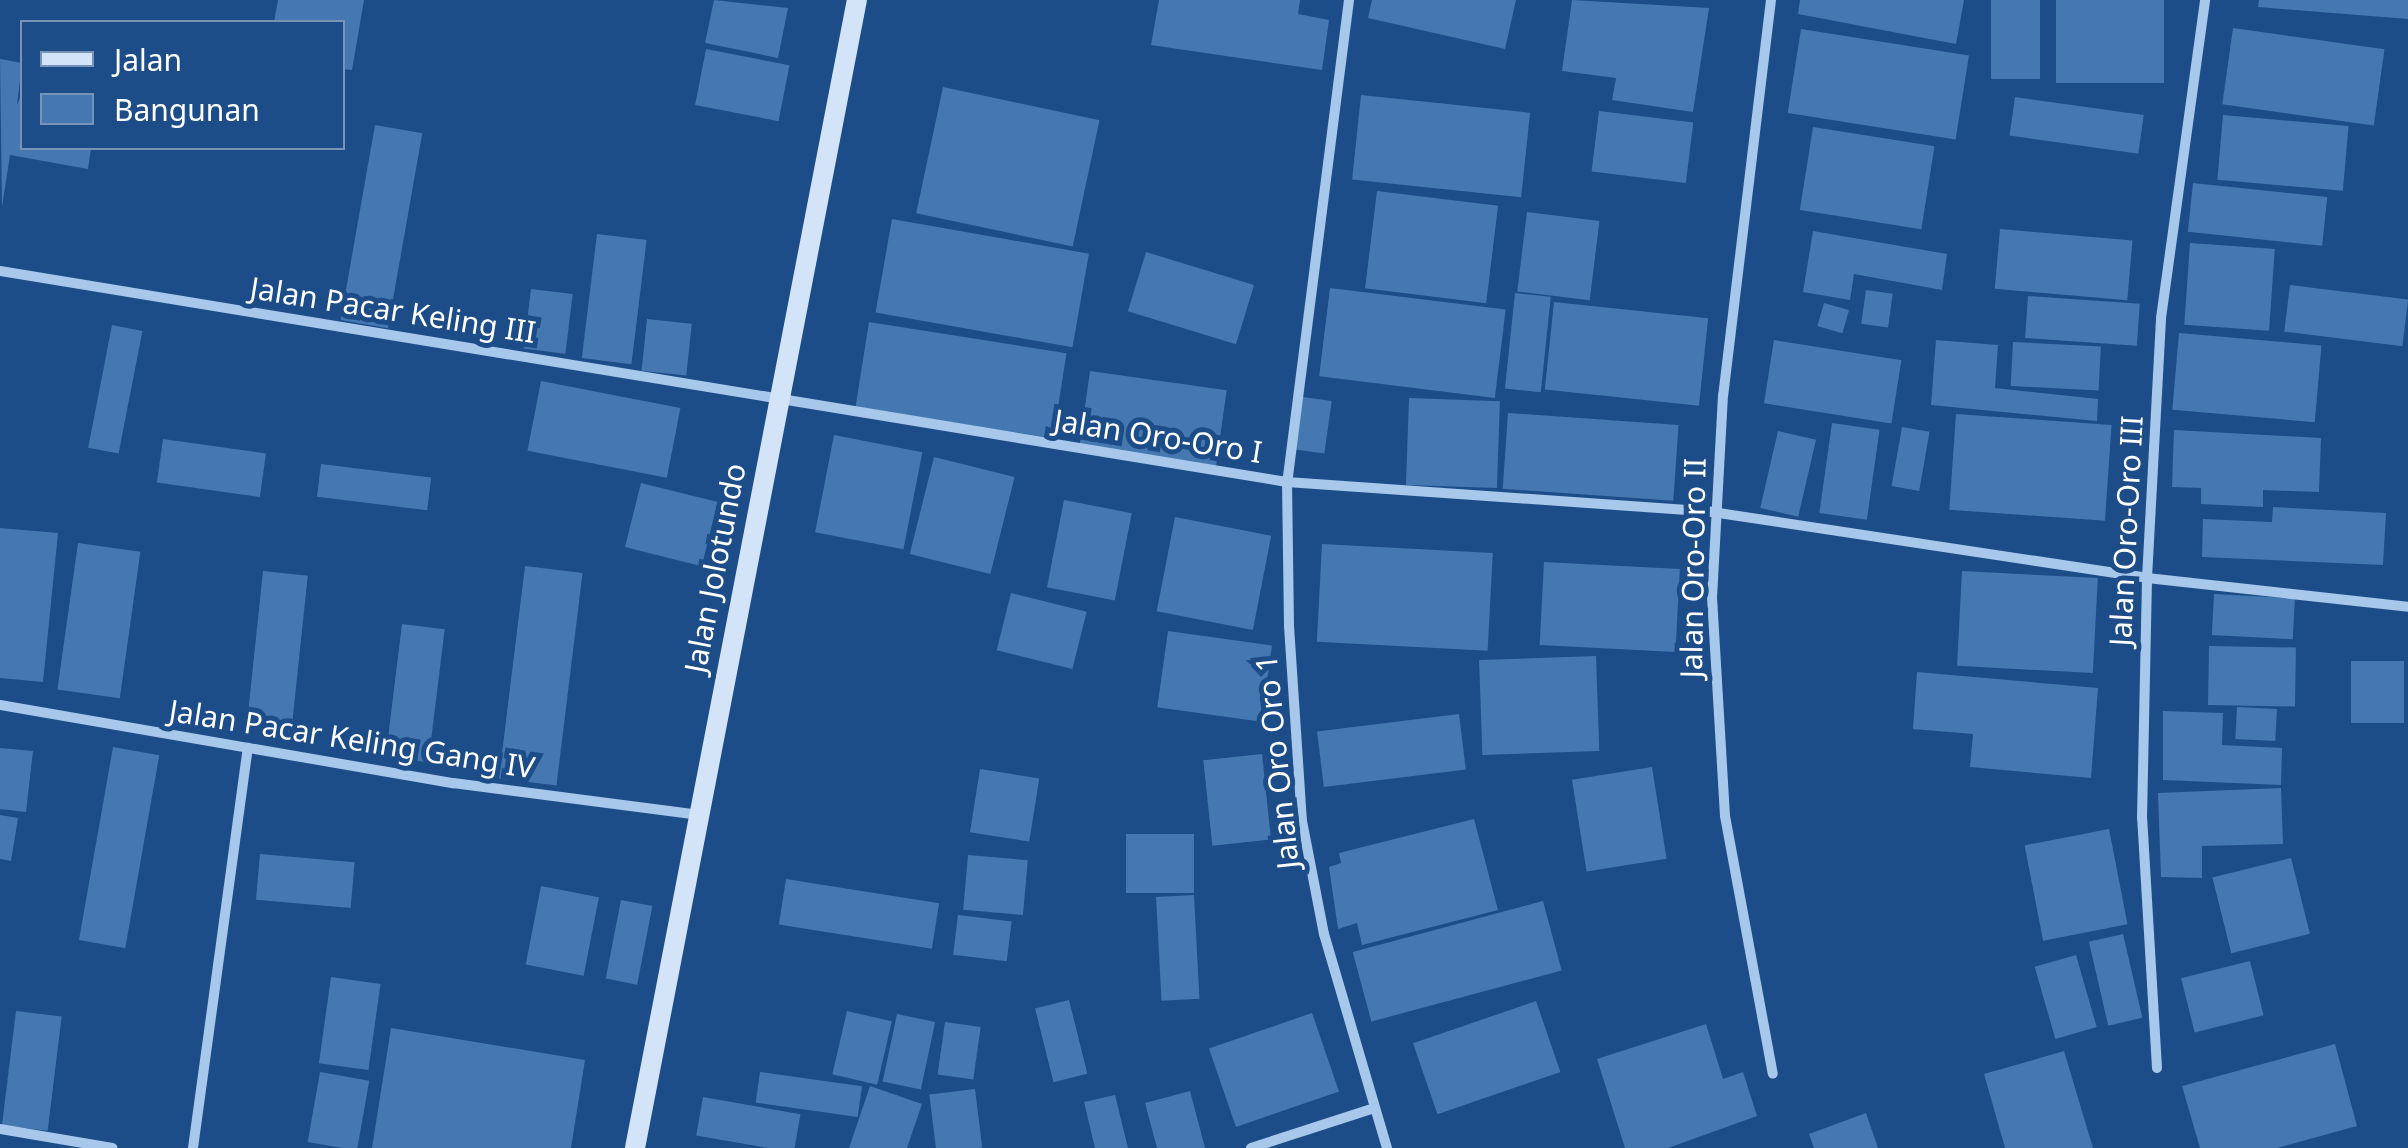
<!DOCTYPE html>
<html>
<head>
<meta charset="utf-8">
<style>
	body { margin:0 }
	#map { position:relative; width:2408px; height:1148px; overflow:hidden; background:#1d4d88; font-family:"Noto Sans",sans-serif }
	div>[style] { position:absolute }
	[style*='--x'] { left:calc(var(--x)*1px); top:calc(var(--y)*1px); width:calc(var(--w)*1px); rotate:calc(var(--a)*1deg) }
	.building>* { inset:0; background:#4577b1; transform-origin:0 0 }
	.street>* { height:10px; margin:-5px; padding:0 5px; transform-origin:5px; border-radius:5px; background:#a7c7eb }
	.secondary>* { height:20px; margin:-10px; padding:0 10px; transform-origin:10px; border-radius:10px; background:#d3e4f8 }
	span { translate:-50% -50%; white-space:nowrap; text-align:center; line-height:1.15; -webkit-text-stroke:10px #1d4d88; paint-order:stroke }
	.street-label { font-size:30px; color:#fff }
	.legend { position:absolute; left:20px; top:20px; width:325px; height:130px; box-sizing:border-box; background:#1d4d88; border:2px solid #7794b8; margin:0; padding:12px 18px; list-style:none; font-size:30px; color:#fff }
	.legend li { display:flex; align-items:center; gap:20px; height:50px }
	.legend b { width:50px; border:2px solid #7794b8 }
</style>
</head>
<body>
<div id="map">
	<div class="building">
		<i style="clip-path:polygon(278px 0,364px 0,352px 70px,342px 69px,342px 22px,274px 22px)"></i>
		<i style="clip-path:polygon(714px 0,788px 8px,778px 58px,705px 43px)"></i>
		<i style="clip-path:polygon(1159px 0,1300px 0,1298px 14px,1329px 20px,1322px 70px,1151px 45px)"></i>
		<i style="clip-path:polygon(1372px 0,1516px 0,1505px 49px,1368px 18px)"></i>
		<i style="clip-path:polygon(1572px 0,1709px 8px,1693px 112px,1612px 100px,1616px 78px,1562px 71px)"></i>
		<i style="clip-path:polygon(1800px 0,1964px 0,1956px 44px,1798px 14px)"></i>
		<i style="left:1991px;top:0;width:49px;height:79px"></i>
		<i style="left:2056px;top:0;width:108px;height:83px"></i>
		<i style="clip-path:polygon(2259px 0,2408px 0,2408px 19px,2258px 7px)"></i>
		<i style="left:2233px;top:28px;width:153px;height:77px;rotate:8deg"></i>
		<i style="left:1801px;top:29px;width:170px;height:85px;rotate:9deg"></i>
		<i style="left:706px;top:49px;width:85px;height:57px;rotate:11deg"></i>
		<i style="clip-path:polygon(0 59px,22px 63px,17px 105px,22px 93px,22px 148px,91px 148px,88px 169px,10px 155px,2px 207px)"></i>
		<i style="left:943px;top:87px;width:160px;height:129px;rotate:12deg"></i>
		<i style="left:1361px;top:95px;width:170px;height:85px;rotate:6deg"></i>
		<i style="left:2015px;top:97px;width:130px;height:39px;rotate:8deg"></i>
		<i style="left:1599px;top:111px;width:95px;height:61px;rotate:7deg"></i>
		<i style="left:2223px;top:115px;width:126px;height:65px;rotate:5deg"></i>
		<i style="left:375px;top:125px;width:48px;height:198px;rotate:10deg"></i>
		<i style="left:1813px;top:127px;width:123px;height:84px;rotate:9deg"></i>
		<i style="left:2193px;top:183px;width:135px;height:49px;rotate:6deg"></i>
		<i style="left:1377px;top:191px;width:122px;height:98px;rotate:7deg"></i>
		<i style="left:1527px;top:212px;width:73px;height:80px;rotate:7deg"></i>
		<i style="left:892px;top:219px;width:200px;height:95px;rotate:10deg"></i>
		<i style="left:2000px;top:229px;width:133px;height:60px;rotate:5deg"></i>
		<i style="clip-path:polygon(1813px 231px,1947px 254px,1942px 290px,1854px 274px,1850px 300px,1803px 292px)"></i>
		<i style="left:597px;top:234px;width:50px;height:125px;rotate:7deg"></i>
		<i style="left:2190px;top:243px;width:85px;height:82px;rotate:4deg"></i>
		<i style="left:1146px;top:252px;width:113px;height:62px;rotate:17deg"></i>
		<i style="left:2290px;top:285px;width:119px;height:47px;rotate:7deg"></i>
		<i style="left:1330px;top:288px;width:177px;height:89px;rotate:7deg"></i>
		<i style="left:531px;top:289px;width:42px;height:60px;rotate:7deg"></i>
		<i style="left:1866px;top:290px;width:27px;height:34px;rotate:8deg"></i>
		<i style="left:1515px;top:293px;width:36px;height:96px;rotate:6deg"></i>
		<i style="left:2028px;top:296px;width:112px;height:42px;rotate:4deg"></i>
		<i style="left:1554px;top:302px;width:155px;height:88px;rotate:6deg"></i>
		<i style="left:1824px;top:303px;width:26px;height:24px;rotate:16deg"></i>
		<i style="left:647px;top:319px;width:45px;height:52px;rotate:6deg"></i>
		<i style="left:869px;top:322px;width:200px;height:86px;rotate:9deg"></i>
		<i style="left:112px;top:325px;width:31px;height:125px;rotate:11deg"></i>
		<i style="left:2179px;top:333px;width:143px;height:77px;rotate:5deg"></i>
		<i style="left:1774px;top:340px;width:129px;height:64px;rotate:9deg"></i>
		<i style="clip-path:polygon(1936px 340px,1998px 345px,1995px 388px,2098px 399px,2097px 421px,1931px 405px)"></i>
		<i style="left:2013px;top:342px;width:88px;height:44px;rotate:3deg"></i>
		<i style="left:1090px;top:371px;width:138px;height:76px;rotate:8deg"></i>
		<i style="left:541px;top:381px;width:142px;height:71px;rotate:11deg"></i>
		<i style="left:1303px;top:397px;width:29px;height:53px;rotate:8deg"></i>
		<i style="left:1409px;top:398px;width:91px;height:87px;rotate:2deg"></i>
		<i style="left:1508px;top:413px;width:171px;height:76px;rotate:4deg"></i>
		<i style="left:1956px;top:414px;width:156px;height:96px;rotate:4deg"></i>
		<i style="left:1832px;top:423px;width:48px;height:91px;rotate:8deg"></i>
		<i style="left:1902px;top:427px;width:28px;height:60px;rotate:10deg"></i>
		<i style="clip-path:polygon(2174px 430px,2321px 438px,2319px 492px,2263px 490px,2263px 507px,2201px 504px,2201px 488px,2172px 487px)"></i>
		<i style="left:1778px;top:431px;width:39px;height:79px;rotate:13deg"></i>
		<i style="left:834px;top:435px;width:90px;height:99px;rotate:11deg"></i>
		<i style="left:163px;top:439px;width:104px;height:44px;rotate:8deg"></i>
		<i style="left:934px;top:457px;width:83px;height:100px;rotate:14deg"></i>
		<i style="left:321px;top:464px;width:111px;height:33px;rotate:7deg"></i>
		<i style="left:641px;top:483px;width:79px;height:66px;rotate:14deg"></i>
		<i style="left:1064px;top:500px;width:69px;height:89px;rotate:11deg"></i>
		<i style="clip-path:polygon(2273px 507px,2386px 513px,2383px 565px,2202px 557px,2203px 519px,2272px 522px)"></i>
		<i style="left:1175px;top:517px;width:98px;height:96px;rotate:11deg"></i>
		<i style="clip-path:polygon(0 528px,58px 533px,43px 682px,0 678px)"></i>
		<i style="left:78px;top:543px;width:63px;height:148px;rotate:8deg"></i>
		<i style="left:1322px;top:544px;width:171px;height:98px;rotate:3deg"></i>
		<i style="left:1544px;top:562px;width:136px;height:83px;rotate:3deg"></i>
		<i style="left:525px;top:566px;width:58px;height:214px;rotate:7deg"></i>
		<i style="left:263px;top:571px;width:45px;height:157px;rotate:6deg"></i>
		<i style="left:1962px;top:571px;width:136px;height:95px;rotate:3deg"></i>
		<i style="left:1011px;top:593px;width:78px;height:59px;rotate:14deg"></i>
		<i style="left:2214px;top:594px;width:81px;height:41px;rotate:3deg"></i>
		<i style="left:402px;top:624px;width:43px;height:134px;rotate:7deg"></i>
		<i style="left:1168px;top:631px;width:105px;height:77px;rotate:8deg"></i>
		<i style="left:2209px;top:646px;width:87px;height:59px;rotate:1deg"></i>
		<i style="left:1596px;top:656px;width:95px;height:117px;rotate:88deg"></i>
		<i style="left:2351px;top:661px;width:53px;height:62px"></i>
		<i style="clip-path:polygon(1917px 672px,2098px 688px,2091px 778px,1970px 767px,1973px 734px,1913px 729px)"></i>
		<i style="left:2237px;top:707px;width:40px;height:32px;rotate:3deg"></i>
		<i style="clip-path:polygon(2163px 711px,2223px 713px,2222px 745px,2282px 748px,2281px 785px,2163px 780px)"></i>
		<i style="left:1459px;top:714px;width:56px;height:143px;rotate:83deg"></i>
		<i style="left:113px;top:747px;width:47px;height:196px;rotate:10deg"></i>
		<i style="clip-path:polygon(0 748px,33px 751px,26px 812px,0 809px)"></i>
		<i style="left:1262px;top:754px;width:86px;height:59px;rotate:84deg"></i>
		<i style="left:1652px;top:767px;width:93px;height:81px;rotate:81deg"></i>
		<i style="left:980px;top:769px;width:60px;height:64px;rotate:9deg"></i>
		<i style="clip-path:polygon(2281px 788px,2283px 844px,2202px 846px,2202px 878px,2161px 877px,2158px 793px)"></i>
		<i style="clip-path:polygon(0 815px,18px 818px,11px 861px,0 859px)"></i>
		<i style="clip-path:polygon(1474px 819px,1498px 910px,1362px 945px,1357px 923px,1338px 929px,1329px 867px,1341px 863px,1339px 853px)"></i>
		<i style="left:2109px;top:829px;width:97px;height:86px;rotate:79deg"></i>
		<i style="left:1126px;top:834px;width:68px;height:59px"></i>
		<i style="left:260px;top:854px;width:95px;height:46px;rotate:5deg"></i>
		<i style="left:968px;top:855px;width:60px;height:55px;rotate:5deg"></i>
		<i style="left:2291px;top:858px;width:78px;height:81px;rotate:76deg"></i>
		<i style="left:786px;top:879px;width:155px;height:46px;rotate:9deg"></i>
		<i style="left:541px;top:886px;width:59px;height:80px;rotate:11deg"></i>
		<i style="left:1194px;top:895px;width:104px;height:38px;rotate:87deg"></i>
		<i style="left:621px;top:900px;width:32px;height:80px;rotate:11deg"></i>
		<i style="left:1543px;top:901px;width:72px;height:197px;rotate:75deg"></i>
		<i style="left:958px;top:915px;width:54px;height:40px;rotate:7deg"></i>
		<i style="left:2123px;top:934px;width:86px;height:35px;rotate:77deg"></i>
		<i style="left:2076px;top:955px;width:75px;height:43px;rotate:74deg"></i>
		<i style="left:2250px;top:961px;width:56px;height:71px;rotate:76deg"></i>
		<i style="left:331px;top:977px;width:50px;height:87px;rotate:8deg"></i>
		<i style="left:1069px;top:1000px;width:76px;height:35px;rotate:76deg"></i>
		<i style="left:1536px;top:1001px;width:75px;height:130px;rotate:71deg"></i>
		<i style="left:16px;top:1011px;width:46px;height:115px;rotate:7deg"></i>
		<i style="left:847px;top:1011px;width:46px;height:65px;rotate:13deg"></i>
		<i style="left:1312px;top:1013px;width:83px;height:109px;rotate:71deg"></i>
		<i style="left:897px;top:1014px;width:39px;height:69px;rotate:12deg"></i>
		<i style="left:945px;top:1022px;width:36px;height:53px;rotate:8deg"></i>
		<i style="clip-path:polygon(1706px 1024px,1723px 1079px,1743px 1072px,1757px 1116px,1668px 1148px,1625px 1148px,1597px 1059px)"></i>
		<i style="clip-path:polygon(391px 1028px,585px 1060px,571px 1148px,372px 1148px)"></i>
		<i style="clip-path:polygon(2335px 1044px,2357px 1126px,2277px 1148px,2200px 1148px,2182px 1086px)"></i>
		<i style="clip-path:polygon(2064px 1051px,2093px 1148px,2005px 1148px,1984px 1074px)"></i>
		<i style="left:320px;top:1072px;width:50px;height:71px;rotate:10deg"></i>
		<i style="left:760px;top:1072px;width:103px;height:31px;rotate:8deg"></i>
		<i style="clip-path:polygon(870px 1086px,922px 1104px,907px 1148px,849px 1148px)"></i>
		<i style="left:975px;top:1089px;width:59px;height:46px;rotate:83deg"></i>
		<i style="clip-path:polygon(1190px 1091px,1205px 1148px,1157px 1148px,1145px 1103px)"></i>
		<i style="clip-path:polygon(1115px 1095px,1128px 1148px,1095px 1148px,1084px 1102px)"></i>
		<i style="left:703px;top:1097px;width:99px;height:39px;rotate:10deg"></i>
		<i style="clip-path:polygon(1866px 1113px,1878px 1148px,1814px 1148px,1809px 1134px)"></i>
	</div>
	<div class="street">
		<i style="--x:1349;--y:0;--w:486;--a:97.3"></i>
		<i style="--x:1287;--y:482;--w:144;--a:89.2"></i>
		<i style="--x:1289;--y:626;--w:195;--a:86.2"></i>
		<i style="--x:1302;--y:821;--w:115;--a:79"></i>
		<i style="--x:1324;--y:934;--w:223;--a:73.6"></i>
		<i style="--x:1771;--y:0;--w:398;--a:96.9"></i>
		<i style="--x:1723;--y:395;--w:202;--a:93.1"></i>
		<i style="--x:1712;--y:597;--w:219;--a:86.6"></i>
		<i style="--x:1725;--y:816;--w:262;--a:79.5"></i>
		<i style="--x:0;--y:271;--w:1304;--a:9.31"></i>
		<i style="--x:1287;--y:482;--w:426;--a:4"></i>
		<i style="--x:1712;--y:512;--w:440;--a:8.6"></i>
		<i style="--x:2147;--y:578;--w:263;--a:6.3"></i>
		<i style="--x:0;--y:705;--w:460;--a:9.8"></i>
		<i style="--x:453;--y:783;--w:247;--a:7.4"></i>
		<i style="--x:2157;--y:1068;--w:250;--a:-93.4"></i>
		<i style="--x:2142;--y:818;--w:240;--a:-88.8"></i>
		<i style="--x:2147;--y:578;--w:260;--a:-86.9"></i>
		<i style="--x:2161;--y:318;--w:321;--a:-82.1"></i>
		<i style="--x:0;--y:1129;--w:114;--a:9.6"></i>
		<i style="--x:193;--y:1148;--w:404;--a:-82.2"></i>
		<i style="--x:1251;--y:1148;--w:129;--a:-18"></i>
	</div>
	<div class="secondary">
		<i style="--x:635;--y:1148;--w:1169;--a:-79.06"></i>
	</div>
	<div class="street-label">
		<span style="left:393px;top:310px;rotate:9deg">Jalan Pacar Keling III</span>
		<span style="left:1158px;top:436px;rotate:9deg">Jalan Oro-Oro I</span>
		<span style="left:2126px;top:531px;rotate:-87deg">Jalan Oro-Oro III</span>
		<span style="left:715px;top:568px;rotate:-79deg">Jalan Jolotundo</span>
		<span style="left:1693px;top:568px;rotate:-89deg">Jalan Oro-Oro II</span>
		<span style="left:352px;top:739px;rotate:9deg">Jalan Pacar Keling Gang IV</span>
		<span style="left:1277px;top:762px;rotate:-96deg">Jalan Oro Oro 1</span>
	</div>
	<ul class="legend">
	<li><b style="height:12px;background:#d3e4f8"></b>Jalan</li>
	<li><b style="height:28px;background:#4577b1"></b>Bangunan</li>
	</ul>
</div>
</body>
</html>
